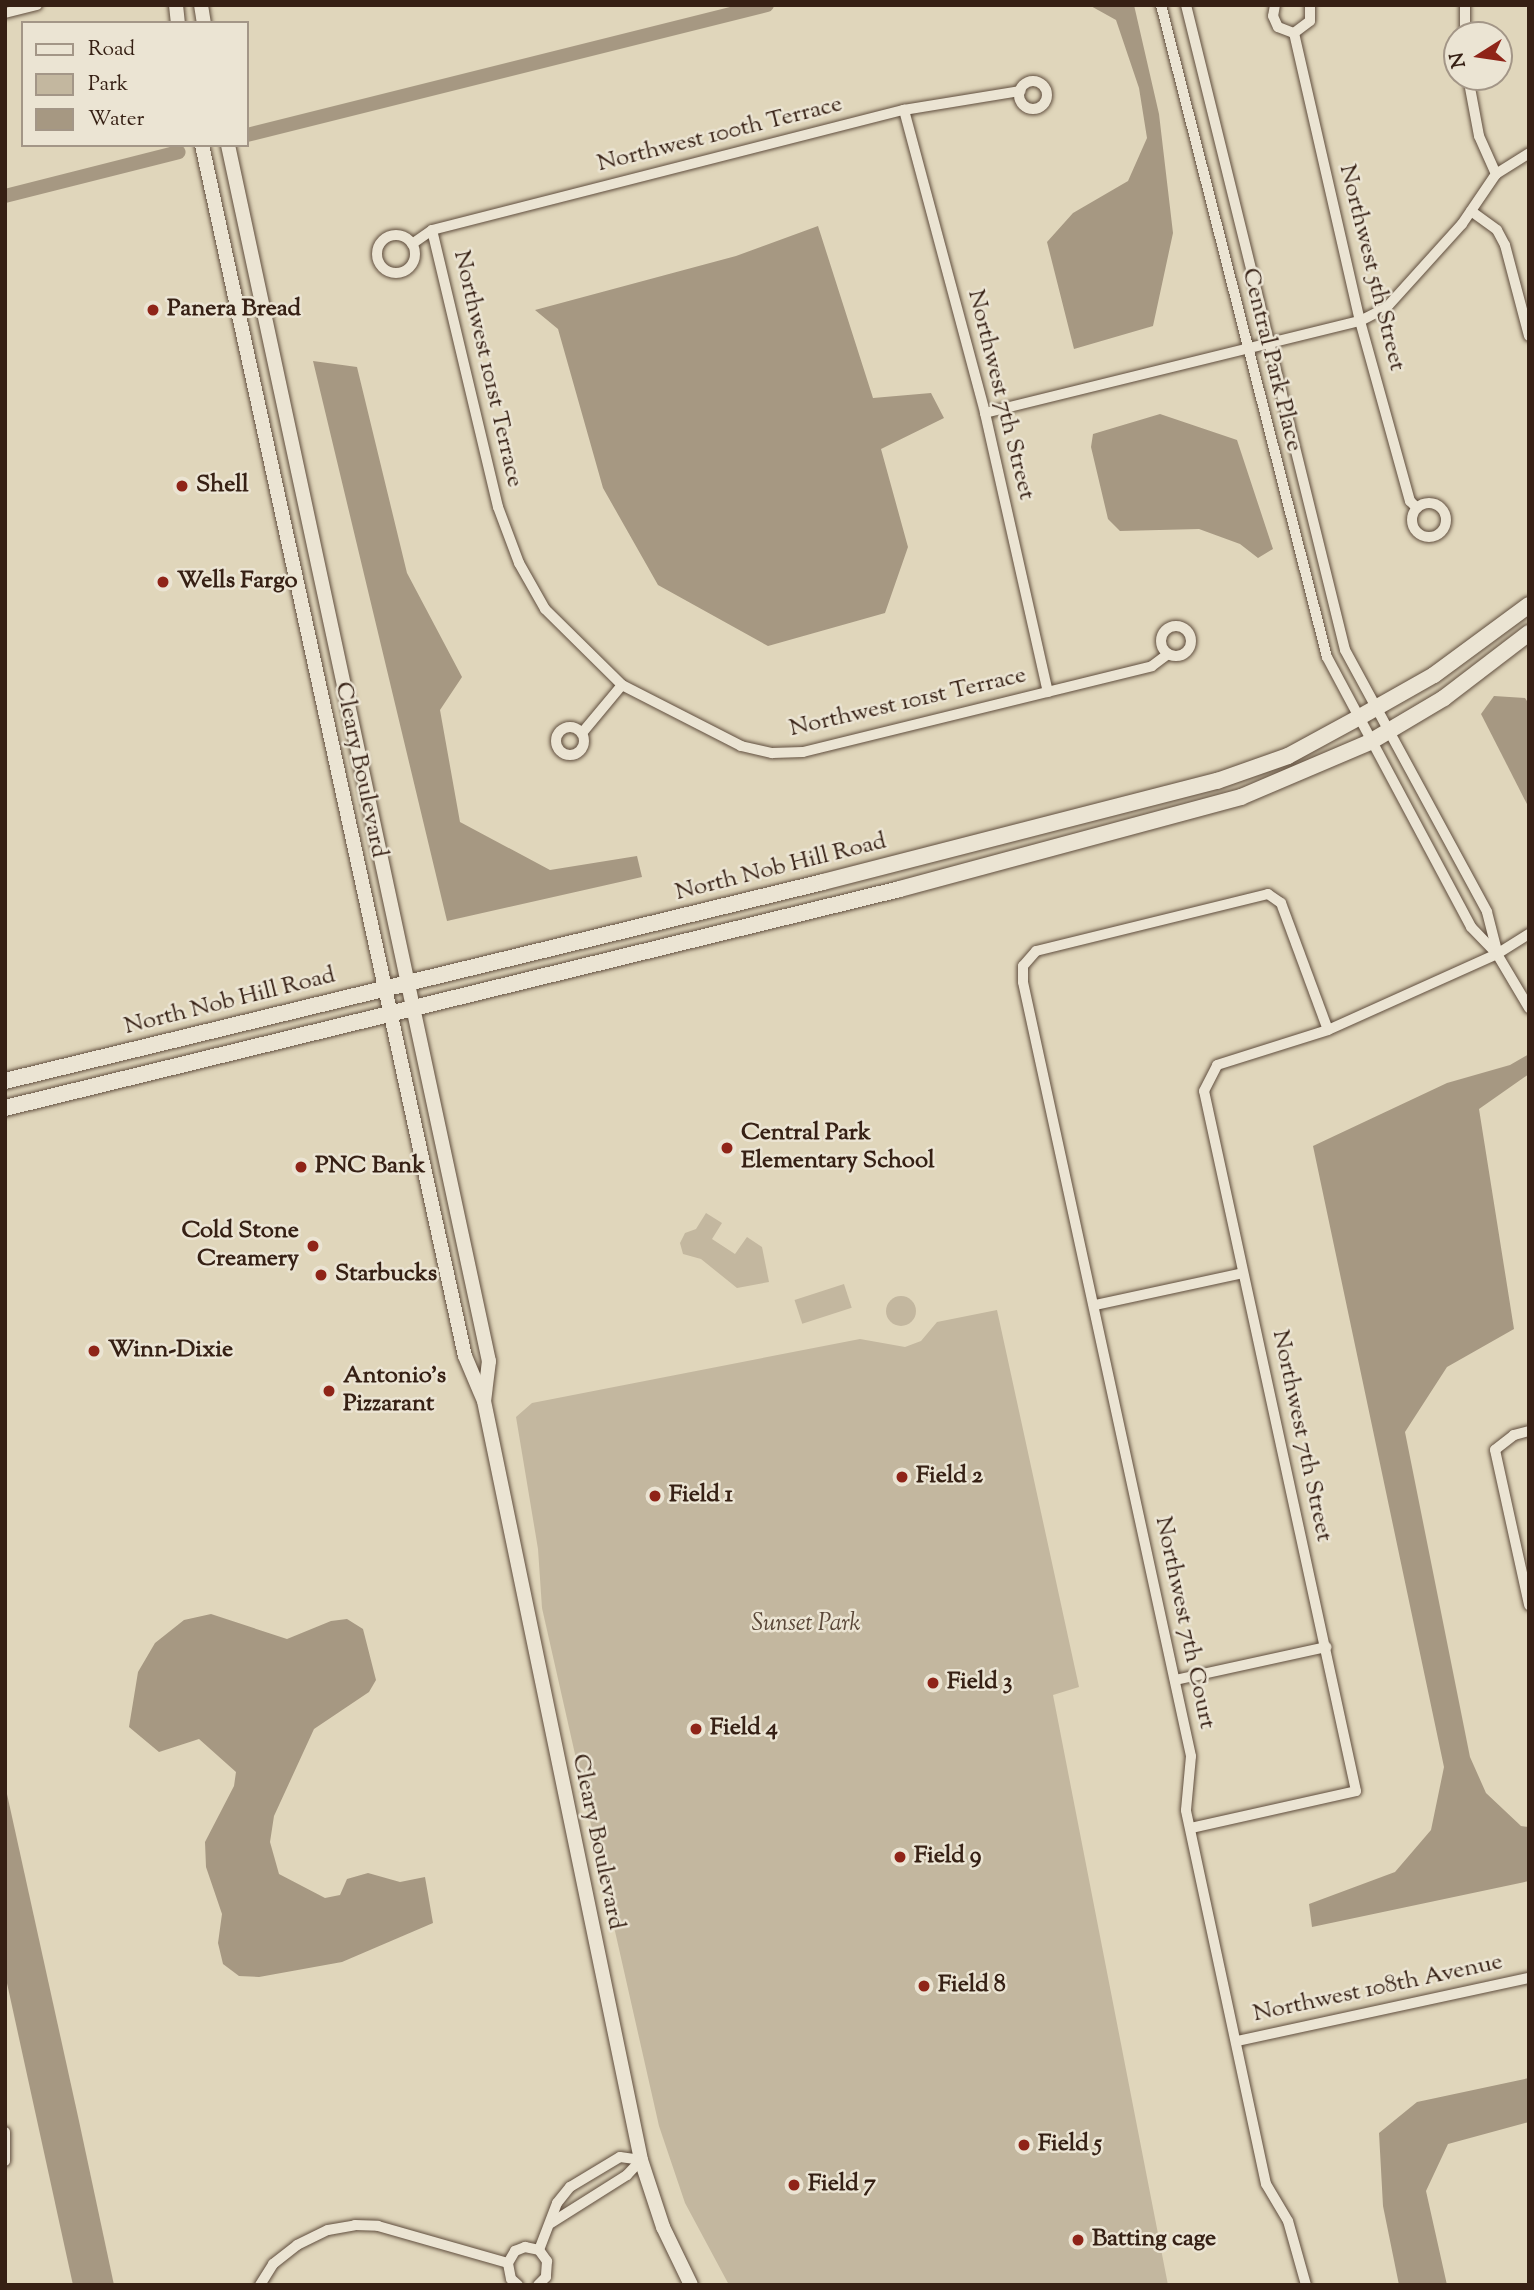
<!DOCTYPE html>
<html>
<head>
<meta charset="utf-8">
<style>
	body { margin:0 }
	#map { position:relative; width:1534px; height:2290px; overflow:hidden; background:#e0d6bb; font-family:"Sorts Mill Goudy",serif }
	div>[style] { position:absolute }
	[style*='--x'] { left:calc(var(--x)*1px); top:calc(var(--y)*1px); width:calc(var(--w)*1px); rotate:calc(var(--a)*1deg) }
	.green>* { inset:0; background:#c3b79f; transform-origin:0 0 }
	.round { border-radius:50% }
	.water>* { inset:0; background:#a69882 }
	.canal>* { height:14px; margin:-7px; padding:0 7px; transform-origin:7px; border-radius:7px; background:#a69882 }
	.roads { filter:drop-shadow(0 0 2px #604e3e) drop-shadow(0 0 2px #604e3e) }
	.minor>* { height:10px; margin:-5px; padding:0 5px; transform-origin:5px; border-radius:5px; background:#ebe4d3 }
	.minor>.ring { margin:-5px; padding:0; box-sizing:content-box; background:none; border:10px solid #ebe4d3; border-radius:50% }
	.tertiary>* { height:14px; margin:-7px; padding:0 7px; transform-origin:7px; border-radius:7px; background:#ebe4d3 }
	.secondary>* { height:16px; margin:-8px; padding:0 8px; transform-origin:8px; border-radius:8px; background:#ebe4d3 }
	.dots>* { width:19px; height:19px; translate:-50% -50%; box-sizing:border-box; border:4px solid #ebe4d3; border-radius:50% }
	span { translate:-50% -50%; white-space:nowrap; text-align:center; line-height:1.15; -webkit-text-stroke:5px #ebe4d3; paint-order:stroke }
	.street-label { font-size:24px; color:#362014 }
	.poi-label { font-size:24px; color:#362014; font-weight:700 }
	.left { translate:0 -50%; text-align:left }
	.right { translate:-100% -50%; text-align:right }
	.park-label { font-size:24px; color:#594637; font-style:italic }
	.frame { position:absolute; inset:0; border:7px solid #362014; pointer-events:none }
	.legend { position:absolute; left:21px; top:21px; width:228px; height:126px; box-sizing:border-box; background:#ebe4d3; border:2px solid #a39687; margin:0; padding:9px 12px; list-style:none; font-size:21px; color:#362014 }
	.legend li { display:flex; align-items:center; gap:14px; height:35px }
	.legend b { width:35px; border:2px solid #a39687 }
	.north { position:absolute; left:1443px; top:21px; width:70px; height:70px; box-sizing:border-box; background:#ebe4d3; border:2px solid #a39687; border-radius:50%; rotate:258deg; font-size:19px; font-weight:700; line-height:28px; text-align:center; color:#362014 }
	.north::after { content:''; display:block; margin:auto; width:24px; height:32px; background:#8f2418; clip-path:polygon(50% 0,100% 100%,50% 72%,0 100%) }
</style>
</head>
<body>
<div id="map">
	<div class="green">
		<i style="clip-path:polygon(706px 1213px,722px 1223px,712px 1239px,735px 1254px,747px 1237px,762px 1247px,769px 1282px,737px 1288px,701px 1259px,683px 1254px,680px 1243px,685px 1233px,696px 1229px)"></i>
		<i style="left:844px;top:1284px;width:25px;height:52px;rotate:72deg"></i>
		<i class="round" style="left:886px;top:1296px;width:30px;height:30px"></i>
		<i style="clip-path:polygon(997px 1310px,1079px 1687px,1053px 1695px,1168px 2285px,729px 2285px,685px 2203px,659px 2126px,542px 1608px,538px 1549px,516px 1417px,532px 1403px,860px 1339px,905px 1347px,921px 1341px,937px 1322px)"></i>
	</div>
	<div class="water">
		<i style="clip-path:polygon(1089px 5px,1134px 5px,1159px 114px,1173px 233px,1153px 326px,1074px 349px,1047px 242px,1073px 213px,1128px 181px,1147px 138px,1139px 88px,1116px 20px)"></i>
		<i style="clip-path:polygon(818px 226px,873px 398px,931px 393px,944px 418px,881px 449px,908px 547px,885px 613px,768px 646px,658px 585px,603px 488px,558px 329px,535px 310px,736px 256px)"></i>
		<i style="clip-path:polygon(313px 361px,357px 367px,407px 573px,462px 677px,440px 710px,460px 822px,550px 870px,637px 856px,642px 877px,447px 921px)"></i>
		<i style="clip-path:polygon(1160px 414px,1237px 440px,1273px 549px,1258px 558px,1240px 544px,1199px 529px,1120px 531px,1108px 519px,1091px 447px,1093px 434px)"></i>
		<i style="clip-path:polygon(1494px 696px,1525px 698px,1529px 704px,1529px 808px,1481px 714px)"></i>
		<i style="clip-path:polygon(1529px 1054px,1529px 1074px,1479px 1109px,1514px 1329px,1447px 1367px,1405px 1432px,1470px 1757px,1486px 1793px,1521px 1826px,1529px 1827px,1529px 1881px,1312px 1927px,1309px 1904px,1395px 1872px,1431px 1830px,1444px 1767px,1313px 1146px,1447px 1083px,1510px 1065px)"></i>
		<i style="clip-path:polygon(211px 1614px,287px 1639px,331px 1621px,347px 1619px,363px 1629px,376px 1680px,369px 1692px,314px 1729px,274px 1816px,270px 1842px,279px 1874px,325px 1898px,340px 1895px,347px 1879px,368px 1873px,400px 1882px,425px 1877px,433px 1923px,342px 1962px,259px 1977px,239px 1976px,223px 1964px,218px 1943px,222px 1914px,206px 1867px,205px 1842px,234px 1786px,236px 1772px,199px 1739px,159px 1752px,129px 1727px,138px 1672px,155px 1643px,184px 1620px)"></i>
		<i style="clip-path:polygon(5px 1785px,79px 2121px,114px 2285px,73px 2285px,5px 1974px)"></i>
		<i style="clip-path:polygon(1529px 2078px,1529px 2122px,1448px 2144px,1426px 2191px,1447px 2285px,1399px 2285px,1383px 2206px,1379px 2133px,1417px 2102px)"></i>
	</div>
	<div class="canal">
		<i style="--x:247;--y:135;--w:536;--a:-14.04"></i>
		<i style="--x:5;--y:196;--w:179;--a:-14.2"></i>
	</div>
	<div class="roads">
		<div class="minor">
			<i style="--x:1161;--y:5;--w:673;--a:75.72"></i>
			<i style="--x:1327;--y:657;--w:306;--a:61.9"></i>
			<i style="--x:1471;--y:927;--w:37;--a:46"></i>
			<i style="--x:1497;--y:954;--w:63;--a:59.3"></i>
			<i style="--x:1186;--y:5;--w:664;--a:76.15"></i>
			<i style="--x:1345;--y:650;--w:298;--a:61.5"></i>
			<i style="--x:1487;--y:912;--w:40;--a:75.6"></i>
			<i style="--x:1275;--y:5;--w:11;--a:100"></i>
			<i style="--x:1273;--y:16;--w:12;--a:66"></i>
			<i style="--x:1278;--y:27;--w:17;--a:21"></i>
			<i style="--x:1294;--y:33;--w:20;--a:-37"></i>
			<i style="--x:1310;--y:21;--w:16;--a:-90"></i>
			<i style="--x:1465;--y:5;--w:30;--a:90"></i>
			<i style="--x:5;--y:13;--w:33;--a:-14"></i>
			<i style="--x:1294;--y:33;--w:295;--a:77.1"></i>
			<i style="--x:1360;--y:321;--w:187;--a:74.5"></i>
			<i style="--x:1410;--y:501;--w:10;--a:45"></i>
			<i style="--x:1468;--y:77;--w:60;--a:79.4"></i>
			<i style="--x:1479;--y:136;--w:42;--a:65.9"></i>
			<i class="ring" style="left:1019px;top:81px;width:18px;height:18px"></i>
			<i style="--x:904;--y:110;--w:314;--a:75"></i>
			<i style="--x:985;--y:413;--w:286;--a:77.3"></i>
			<i style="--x:1471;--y:211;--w:32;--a:36"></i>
			<i style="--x:1497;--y:230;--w:17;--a:62"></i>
			<i style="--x:1505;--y:245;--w:94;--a:75.2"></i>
			<i style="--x:432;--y:230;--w:285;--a:76.6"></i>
			<i style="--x:498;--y:507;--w:60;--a:69.4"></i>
			<i style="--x:519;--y:563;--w:53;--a:60.5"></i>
			<i style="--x:545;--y:609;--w:108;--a:44.6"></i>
			<i style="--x:622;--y:685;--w:134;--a:27.1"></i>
			<i style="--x:741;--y:746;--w:32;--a:13"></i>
			<i style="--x:772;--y:753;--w:31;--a:-2"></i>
			<i style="--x:803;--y:752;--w:359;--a:-13.8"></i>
			<i style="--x:1152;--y:666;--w:20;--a:-37"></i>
			<i class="ring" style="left:377px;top:235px;width:28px;height:28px"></i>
			<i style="--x:412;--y:244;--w:24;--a:-35"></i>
			<i style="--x:432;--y:230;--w:487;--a:-14.3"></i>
			<i style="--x:904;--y:110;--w:118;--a:-9.3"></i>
			<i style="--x:985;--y:413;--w:386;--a:-13.8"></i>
			<i style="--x:1360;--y:321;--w:30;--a:-27"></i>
			<i style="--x:1387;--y:307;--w:112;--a:-47.9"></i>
			<i style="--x:1462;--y:224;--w:60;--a:-55.8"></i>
			<i style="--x:1496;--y:174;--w:39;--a:-32"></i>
			<i class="ring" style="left:1412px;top:503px;width:24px;height:24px"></i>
			<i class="ring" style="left:1161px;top:626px;width:20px;height:20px"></i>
			<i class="ring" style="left:556px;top:727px;width:18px;height:18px"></i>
			<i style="--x:582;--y:733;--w:62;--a:-50.2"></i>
			<i style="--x:1095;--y:1305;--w:151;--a:-12.2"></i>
			<i style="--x:1529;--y:1431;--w:16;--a:165"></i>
			<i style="--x:1514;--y:1435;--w:24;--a:142"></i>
			<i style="--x:1495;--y:1450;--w:159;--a:77.6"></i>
			<i style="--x:1175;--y:1680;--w:155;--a:-12.3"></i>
			<i style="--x:1191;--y:1828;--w:169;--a:-12.6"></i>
			<i style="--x:1356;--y:1791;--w:716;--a:-102.25"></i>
			<i style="--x:1204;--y:1091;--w:29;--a:-63"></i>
			<i style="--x:1217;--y:1065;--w:116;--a:-17.5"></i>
			<i style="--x:1328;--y:1030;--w:185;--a:-24.2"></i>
			<i style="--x:1497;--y:954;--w:38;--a:-32"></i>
			<i style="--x:1237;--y:2041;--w:299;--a:-12.2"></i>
			<i style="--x:5;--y:2132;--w:29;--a:90"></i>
			<i style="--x:551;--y:2223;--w:90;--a:-32.3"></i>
			<i style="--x:627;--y:2175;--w:21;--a:-47"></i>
			<i style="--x:539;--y:2250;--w:50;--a:-69"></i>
			<i style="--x:557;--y:2203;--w:21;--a:-51"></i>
			<i style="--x:570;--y:2187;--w:58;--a:-31"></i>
			<i style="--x:620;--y:2157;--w:21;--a:8"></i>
			<i style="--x:260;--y:2285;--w:25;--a:-58"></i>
			<i style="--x:273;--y:2264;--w:31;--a:-38"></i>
			<i style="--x:297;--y:2245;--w:34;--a:-26"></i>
			<i style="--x:328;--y:2230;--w:27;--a:-10"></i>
			<i style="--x:355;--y:2225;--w:23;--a:2"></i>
			<i style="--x:378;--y:2226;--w:135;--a:15.9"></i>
			<i style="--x:518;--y:2285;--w:9;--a:-139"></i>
			<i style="--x:511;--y:2279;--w:16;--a:-101"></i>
			<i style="--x:508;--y:2263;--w:14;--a:-60"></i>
			<i style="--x:515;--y:2251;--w:11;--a:-22"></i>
			<i style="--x:525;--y:2247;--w:14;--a:12"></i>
			<i style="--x:539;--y:2250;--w:14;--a:54"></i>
			<i style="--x:547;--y:2261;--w:16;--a:94"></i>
			<i style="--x:546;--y:2277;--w:11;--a:135"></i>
			<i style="--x:1306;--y:2285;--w:66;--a:-105.7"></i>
			<i style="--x:1288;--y:2221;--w:43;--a:-120.7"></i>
			<i style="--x:1266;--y:2184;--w:382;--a:-102.1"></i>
			<i style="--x:1186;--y:1810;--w:54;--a:-84.7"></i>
			<i style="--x:1191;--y:1756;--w:792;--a:-102.25"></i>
			<i style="--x:1023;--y:982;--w:16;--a:-90"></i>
			<i style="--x:1023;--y:966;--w:20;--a:-49"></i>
			<i style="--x:1036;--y:951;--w:239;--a:-13.8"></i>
			<i style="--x:1268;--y:894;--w:16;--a:35"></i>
			<i style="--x:1281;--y:903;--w:135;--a:69.7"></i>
		</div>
		<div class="tertiary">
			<i style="--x:176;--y:5;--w:18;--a:84"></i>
			<i style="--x:201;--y:5;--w:18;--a:81"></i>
			<i style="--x:202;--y:145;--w:1239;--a:77.75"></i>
			<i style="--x:465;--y:1356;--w:49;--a:67.1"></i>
			<i style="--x:484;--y:1401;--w:775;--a:78.31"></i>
			<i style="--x:641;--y:2160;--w:71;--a:71.8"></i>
			<i style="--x:663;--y:2227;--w:64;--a:64.2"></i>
			<i style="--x:228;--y:145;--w:1244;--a:77.89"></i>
			<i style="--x:489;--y:1361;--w:39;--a:97"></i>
		</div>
		<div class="secondary">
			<i style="--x:5;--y:1081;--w:842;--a:-13.67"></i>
			<i style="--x:823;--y:882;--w:407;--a:-14.4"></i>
			<i style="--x:1217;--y:781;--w:75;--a:-19.4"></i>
			<i style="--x:1288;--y:756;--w:80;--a:-28.5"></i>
			<i style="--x:1358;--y:718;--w:87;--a:-29.5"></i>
			<i style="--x:1434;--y:675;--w:118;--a:-36.4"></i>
			<i style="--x:5;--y:1108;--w:921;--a:-13.75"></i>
			<i style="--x:900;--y:889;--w:353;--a:-15.1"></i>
			<i style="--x:1241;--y:797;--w:140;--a:-23.1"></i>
			<i style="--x:1370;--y:742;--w:86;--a:-30.7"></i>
			<i style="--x:1444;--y:698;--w:107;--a:-37.4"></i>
		</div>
	</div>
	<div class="dots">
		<i style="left:153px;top:310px;background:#8f2418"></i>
		<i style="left:182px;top:486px;background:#8f2418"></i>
		<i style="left:163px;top:582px;background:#8f2418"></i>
		<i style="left:727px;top:1148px;background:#8f2418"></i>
		<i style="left:301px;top:1167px;background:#8f2418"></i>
		<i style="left:313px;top:1246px;background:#8f2418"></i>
		<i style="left:321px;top:1275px;background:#8f2418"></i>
		<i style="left:94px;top:1351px;background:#8f2418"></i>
		<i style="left:329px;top:1391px;background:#8f2418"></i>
		<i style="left:902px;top:1477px;background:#8f2418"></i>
		<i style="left:655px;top:1496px;background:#8f2418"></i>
		<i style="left:933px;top:1683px;background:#8f2418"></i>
		<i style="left:696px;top:1729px;background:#8f2418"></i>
		<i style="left:900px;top:1857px;background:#8f2418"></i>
		<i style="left:924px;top:1986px;background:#8f2418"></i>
		<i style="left:1024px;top:2145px;background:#8f2418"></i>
		<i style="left:794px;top:2185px;background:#8f2418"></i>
		<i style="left:1078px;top:2240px;background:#8f2418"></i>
	</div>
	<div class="street-label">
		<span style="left:720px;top:135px;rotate:-14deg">Northwest 100th Terrace</span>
		<span style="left:1371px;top:268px;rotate:76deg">Northwest 5th Street</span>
		<span style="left:1271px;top:360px;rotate:76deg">Central Park Place</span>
		<span style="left:487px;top:369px;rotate:77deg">Northwest 101st Terrace</span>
		<span style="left:1000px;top:395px;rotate:76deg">Northwest 7th Street</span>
		<span style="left:908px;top:703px;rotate:-13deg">Northwest 101st Terrace</span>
		<span style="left:360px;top:770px;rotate:78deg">Cleary Boulevard</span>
		<span style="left:781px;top:868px;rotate:-14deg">North Nob Hill Road</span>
		<span style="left:230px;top:1002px;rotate:-14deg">North Nob Hill Road</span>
		<span style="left:1301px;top:1436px;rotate:78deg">Northwest 7th Street</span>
		<span style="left:1184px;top:1623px;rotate:78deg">Northwest 7th Court</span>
		<span style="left:597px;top:1842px;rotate:78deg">Cleary Boulevard</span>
		<span style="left:1378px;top:1989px;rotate:-12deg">Northwest 108th Avenue</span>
	</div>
	<div class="poi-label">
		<span class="left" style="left:167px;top:310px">Panera Bread</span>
		<span class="left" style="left:196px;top:486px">Shell</span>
		<span class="left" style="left:177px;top:582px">Wells Fargo</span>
		<span class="left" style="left:741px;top:1148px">Central Park<br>Elementary School</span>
		<span class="left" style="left:315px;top:1167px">PNC Bank</span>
		<span class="right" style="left:299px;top:1246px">Cold Stone<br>Creamery</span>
		<span class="left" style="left:335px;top:1275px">Starbucks</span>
		<span class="left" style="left:108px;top:1351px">Winn-Dixie</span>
		<span class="left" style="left:343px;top:1391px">Antonio's<br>Pizzarant</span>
		<span class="left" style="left:916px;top:1477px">Field 2</span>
		<span class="left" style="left:669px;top:1496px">Field 1</span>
		<span class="left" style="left:947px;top:1683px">Field 3</span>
		<span class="left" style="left:710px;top:1729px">Field 4</span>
		<span class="left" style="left:914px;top:1857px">Field 9</span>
		<span class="left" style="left:938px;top:1986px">Field 8</span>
		<span class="left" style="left:1038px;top:2145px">Field 5</span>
		<span class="left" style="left:808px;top:2185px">Field 7</span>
		<span class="left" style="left:1092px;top:2240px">Batting cage</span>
	</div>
	<div class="park-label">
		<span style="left:806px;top:1625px">Sunset Park</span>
	</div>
	<div class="frame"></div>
	<ul class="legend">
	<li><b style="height:9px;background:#ebe4d3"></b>Road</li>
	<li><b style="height:19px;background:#c3b79f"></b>Park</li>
	<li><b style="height:19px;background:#a69882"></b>Water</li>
	</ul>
	<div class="north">N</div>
</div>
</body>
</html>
